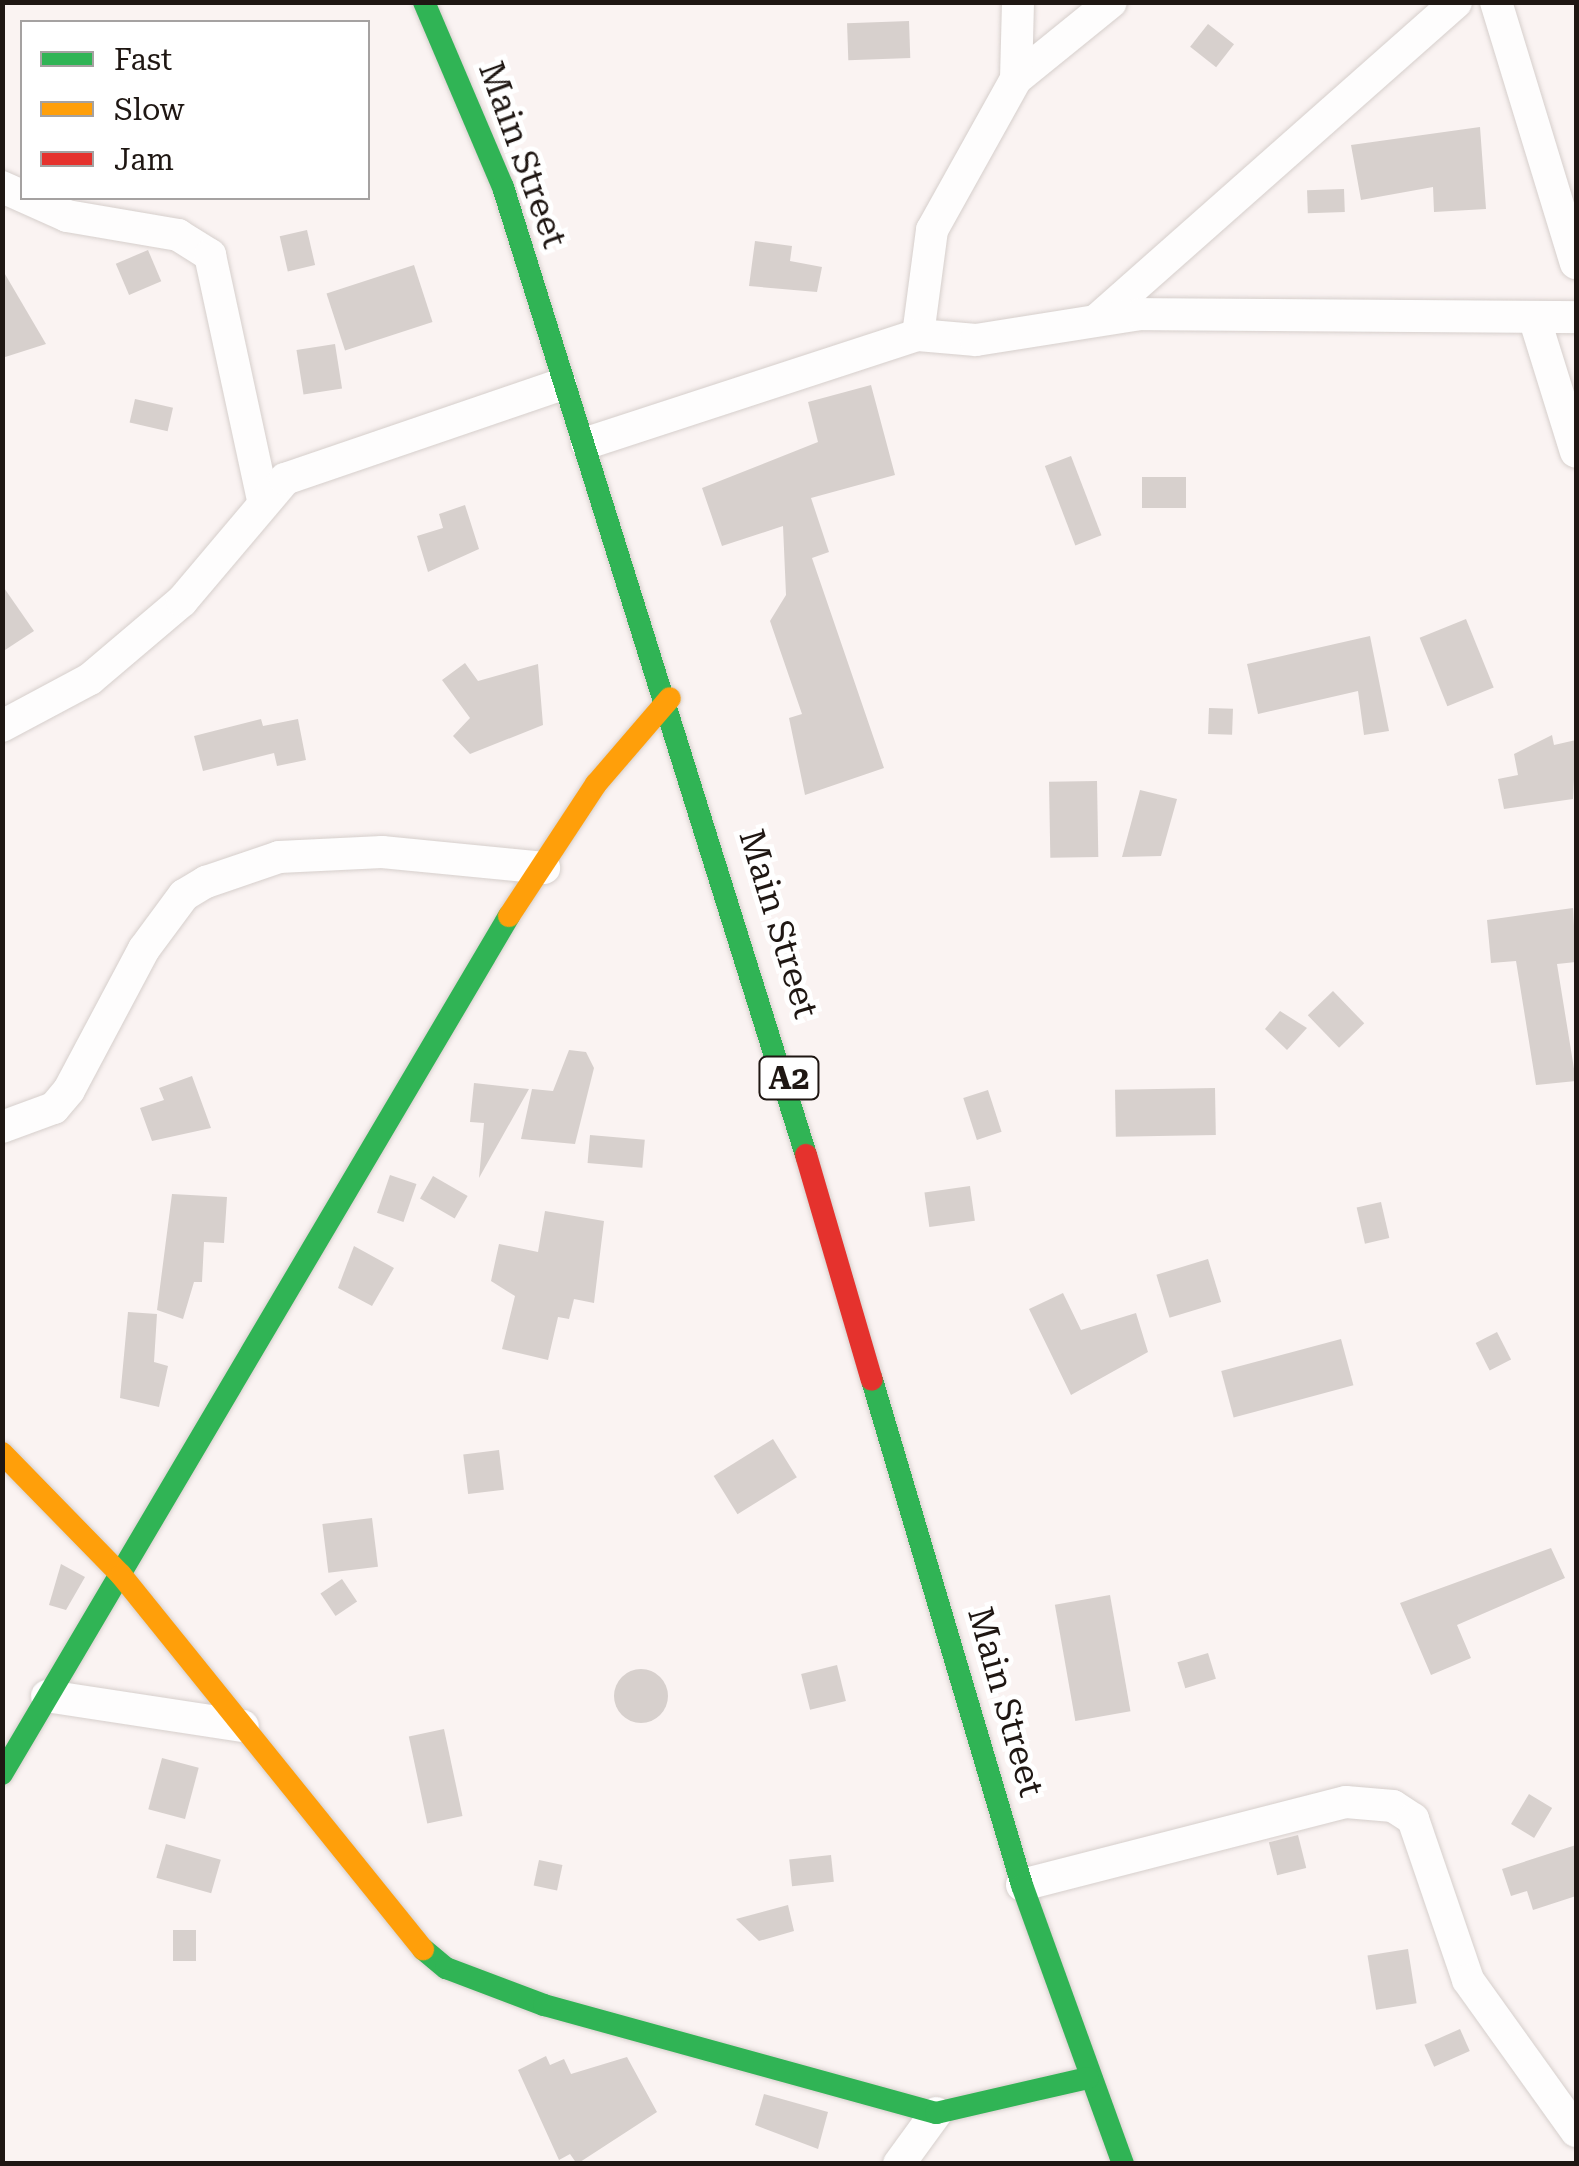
<!DOCTYPE html>
<html>
<head>
<meta charset="utf-8">
<style>
	body { margin:0 }
	#map { position:relative; width:1579px; height:2166px; overflow:hidden; background:#faf3f2; font-family:"Roboto Serif",serif }
	div>[style] { position:absolute }
	[style*='--x'] { left:calc(var(--x)*1px); top:calc(var(--y)*1px); width:calc(var(--w)*1px); rotate:calc(var(--a)*1deg) }
	.building>* { inset:0; background:#d7d0cd; transform-origin:0 0 }
	.round { border-radius:50% }
	.roads { filter:drop-shadow(0 0 2px #d6cfcc) drop-shadow(0 0 2px #d6cfcc) }
	.street>* { height:32px; margin:-16px; padding:0 16px; transform-origin:16px; border-radius:16px; background:#fefdfd }
	.fast>* { height:22px; margin:-11px; padding:0 11px; transform-origin:11px; border-radius:11px; background:#30b455 }
	.slow>* { height:22px; margin:-11px; padding:0 11px; transform-origin:11px; border-radius:11px; background:#ff9f0a }
	.jam>* { height:22px; margin:-11px; padding:0 11px; transform-origin:11px; border-radius:11px; background:#e5322d }
	span { translate:-50% -50%; white-space:nowrap; text-align:center; line-height:1.15; -webkit-text-stroke:10px #fff; paint-order:stroke }
	.shield-label span { padding:2px 8px; background:#fff; border:2px solid; border-radius:8px; -webkit-text-stroke-width:0 }
	.shield-label { font-size:32px; color:#1f1713; font-weight:700 }
	.street-label { font-size:35px; color:#1f1713 }
	.frame { position:absolute; inset:0; border:5px solid #1f1713; pointer-events:none }
	.legend { position:absolute; left:20px; top:20px; width:350px; height:180px; box-sizing:border-box; background:#fff; border:2px solid #a5a2a1; margin:0; padding:12px 18px; list-style:none; font-size:30px; color:#1f1713 }
	.legend li { display:flex; align-items:center; gap:20px; height:50px }
	.legend b { width:50px; border:2px solid #a5a2a1 }
</style>
</head>
<body>
<div id="map">
	<div class="building">
		<i style="left:909px;top:21px;width:37px;height:62px;rotate:88deg"></i>
		<i style="left:1208px;top:24px;width:33px;height:29px;rotate:38deg"></i>
		<i style="clip-path:polygon(1480px 127px,1486px 209px,1434px 212px,1433px 187px,1361px 200px,1351px 145px)"></i>
		<i style="left:1344px;top:189px;width:23px;height:37px;rotate:88deg"></i>
		<i style="left:307px;top:230px;width:36px;height:28px;rotate:77deg"></i>
		<i style="clip-path:polygon(755px 241px,792px 246px,790px 261px,822px 267px,817px 292px,749px 286px)"></i>
		<i style="left:148px;top:250px;width:34px;height:35px;rotate:67deg"></i>
		<i style="left:414px;top:265px;width:60px;height:92px;rotate:72deg"></i>
		<i style="clip-path:polygon(2px 269px,46px 344px,2px 358px)"></i>
		<i style="left:335px;top:344px;width:45px;height:39px;rotate:81deg"></i>
		<i style="clip-path:polygon(871px 385px,895px 475px,811px 498px,829px 552px,812px 558px,884px 768px,805px 795px,789px 718px,802px 714px,770px 621px,786px 595px,783px 526px,722px 546px,702px 488px,818px 442px,808px 402px)"></i>
		<i style="left:135px;top:399px;width:39px;height:24px;rotate:13deg"></i>
		<i style="left:1071px;top:456px;width:85px;height:28px;rotate:69deg"></i>
		<i style="left:1186px;top:477px;width:31px;height:44px;rotate:90deg"></i>
		<i style="clip-path:polygon(465px 505px,479px 549px,428px 572px,417px 536px,443px 528px,439px 514px)"></i>
		<i style="clip-path:polygon(2px 585px,34px 631px,2px 652px)"></i>
		<i style="left:1466px;top:619px;width:74px;height:50px;rotate:68deg"></i>
		<i style="clip-path:polygon(1370px 636px,1389px 731px,1364px 735px,1358px 691px,1258px 714px,1247px 664px)"></i>
		<i style="clip-path:polygon(465px 663px,478px 681px,538px 664px,543px 725px,470px 754px,453px 736px,470px 718px,442px 680px)"></i>
		<i style="left:1209px;top:708px;width:24px;height:26px;rotate:2deg"></i>
		<i style="clip-path:polygon(261px 719px,263px 726px,298px 719px,306px 760px,277px 766px,274px 753px,203px 771px,194px 736px)"></i>
		<i style="clip-path:polygon(1552px 735px,1554px 745px,1576px 740px,1573px 799px,1504px 809px,1498px 779px,1518px 775px,1514px 754px)"></i>
		<i style="left:1097px;top:781px;width:76px;height:48px;rotate:89deg"></i>
		<i style="clip-path:polygon(1140px 790px,1177px 799px,1161px 856px,1122px 857px)"></i>
		<i style="clip-path:polygon(1573px 908px,1576px 962px,1557px 964px,1576px 1081px,1536px 1085px,1516px 961px,1491px 963px,1487px 920px)"></i>
		<i style="left:1333px;top:991px;width:45px;height:35px;rotate:46deg"></i>
		<i style="clip-path:polygon(1280px 1011px,1307px 1028px,1287px 1050px,1265px 1029px)"></i>
		<i style="clip-path:polygon(569px 1050px,586px 1052px,594px 1068px,575px 1144px,521px 1139px,532px 1089px,553px 1091px)"></i>
		<i style="clip-path:polygon(192px 1076px,211px 1128px,152px 1141px,140px 1108px,164px 1100px,159px 1088px)"></i>
		<i style="clip-path:polygon(474px 1083px,529px 1089px,479px 1178px,484px 1123px,470px 1122px)"></i>
		<i style="left:1215px;top:1088px;width:47px;height:100px;rotate:89deg"></i>
		<i style="left:988px;top:1090px;width:44px;height:26px;rotate:72deg"></i>
		<i style="left:590px;top:1135px;width:55px;height:28px;rotate:5deg"></i>
		<i style="left:390px;top:1175px;width:28px;height:40px;rotate:19deg"></i>
		<i style="left:433px;top:1176px;width:40px;height:26px;rotate:30deg"></i>
		<i style="left:970px;top:1186px;width:35px;height:46px;rotate:82deg"></i>
		<i style="clip-path:polygon(172px 1194px,227px 1197px,224px 1243px,204px 1242px,202px 1282px,194px 1282px,183px 1319px,157px 1310px)"></i>
		<i style="left:1381px;top:1202px;width:37px;height:25px;rotate:77deg"></i>
		<i style="clip-path:polygon(545px 1211px,604px 1221px,594px 1303px,574px 1299px,569px 1319px,558px 1317px,548px 1360px,502px 1349px,515px 1296px,491px 1281px,499px 1244px,538px 1252px)"></i>
		<i style="clip-path:polygon(354px 1246px,394px 1268px,372px 1306px,338px 1288px)"></i>
		<i style="left:1208px;top:1259px;width:45px;height:54px;rotate:73deg"></i>
		<i style="clip-path:polygon(1063px 1293px,1081px 1330px,1136px 1313px,1148px 1352px,1071px 1395px,1029px 1309px)"></i>
		<i style="clip-path:polygon(128px 1312px,157px 1314px,154px 1362px,168px 1366px,159px 1407px,120px 1398px)"></i>
		<i style="left:1497px;top:1332px;width:31px;height:24px;rotate:63deg"></i>
		<i style="left:1341px;top:1339px;width:48px;height:124px;rotate:75deg"></i>
		<i style="left:773px;top:1439px;width:45px;height:70px;rotate:58deg"></i>
		<i style="left:499px;top:1450px;width:40px;height:36px;rotate:83deg"></i>
		<i style="left:372px;top:1518px;width:49px;height:50px;rotate:83deg"></i>
		<i style="clip-path:polygon(1551px 1548px,1565px 1578px,1457px 1625px,1471px 1658px,1431px 1675px,1400px 1603px)"></i>
		<i style="clip-path:polygon(61px 1564px,85px 1577px,66px 1610px,49px 1605px)"></i>
		<i style="left:342px;top:1579px;width:27px;height:26px;rotate:56deg"></i>
		<i style="left:1110px;top:1595px;width:118px;height:56px;rotate:80deg"></i>
		<i style="left:1208px;top:1653px;width:27px;height:32px;rotate:73deg"></i>
		<i style="left:837px;top:1665px;width:37px;height:37px;rotate:76deg"></i>
		<i class="round" style="left:614px;top:1669px;width:54px;height:54px"></i>
		<i style="left:444px;top:1729px;width:89px;height:36px;rotate:78deg"></i>
		<i style="left:162px;top:1758px;width:38px;height:53px;rotate:15deg"></i>
		<i style="left:1529px;top:1794px;width:27px;height:35px;rotate:31deg"></i>
		<i style="left:1298px;top:1835px;width:34px;height:30px;rotate:76deg"></i>
		<i style="left:166px;top:1844px;width:57px;height:35px;rotate:16deg"></i>
		<i style="clip-path:polygon(1576px 1845px,1576px 1896px,1533px 1910px,1527px 1891px,1511px 1896px,1502px 1869px)"></i>
		<i style="left:831px;top:1855px;width:27px;height:42px;rotate:84deg"></i>
		<i style="left:539px;top:1860px;width:24px;height:26px;rotate:12deg"></i>
		<i style="clip-path:polygon(788px 1905px,794px 1931px,759px 1941px,736px 1919px)"></i>
		<i style="left:173px;top:1930px;width:23px;height:31px"></i>
		<i style="left:1408px;top:1949px;width:55px;height:41px;rotate:81deg"></i>
		<i style="left:1460px;top:2029px;width:24px;height:39px;rotate:66deg"></i>
		<i style="clip-path:polygon(546px 2056px,550px 2065px,564px 2059px,571px 2074px,627px 2057px,657px 2112px,577px 2164px,570px 2154px,559px 2160px,518px 2070px)"></i>
		<i style="clip-path:polygon(764px 2094px,828px 2112px,818px 2149px,755px 2125px)"></i>
	</div>
	<div class="roads">
		<div class="street">
			<i style="--x:1496;--y:2;--w:273;--a:73"></i>
			<i style="--x:1016;--y:79;--w:122;--a:-39"></i>
			<i style="--x:2;--y:187;--w:71;--a:24"></i>
			<i style="--x:67;--y:216;--w:113;--a:9.7"></i>
			<i style="--x:178;--y:235;--w:38;--a:32"></i>
			<i style="--x:210;--y:255;--w:252;--a:77.8"></i>
			<i style="--x:1534;--y:317;--w:141;--a:72.7"></i>
			<i style="--x:1098;--y:319;--w:478;--a:-41.5"></i>
			<i style="--x:918;--y:335;--w:106;--a:-82.4"></i>
			<i style="--x:932;--y:230;--w:173;--a:-60.9"></i>
			<i style="--x:1016;--y:79;--w:77;--a:-88.5"></i>
			<i style="--x:587;--y:443;--w:348;--a:-18.1"></i>
			<i style="--x:918;--y:335;--w:58;--a:4.9"></i>
			<i style="--x:976;--y:340;--w:167;--a:-9"></i>
			<i style="--x:1141;--y:314;--w:435;--a:0.4"></i>
			<i style="--x:2;--y:726;--w:100;--a:-28.1"></i>
			<i style="--x:90;--y:679;--w:121;--a:-40.3"></i>
			<i style="--x:182;--y:601;--w:160;--a:-49.8"></i>
			<i style="--x:285;--y:479;--w:291;--a:-18.9"></i>
			<i style="--x:2;--y:1127;--w:55;--a:-20.1"></i>
			<i style="--x:54;--y:1108;--w:23;--a:-50"></i>
			<i style="--x:69;--y:1090;--w:160;--a:-62"></i>
			<i style="--x:144;--y:949;--w:67;--a:-53.5"></i>
			<i style="--x:184;--y:895;--w:26;--a:-31"></i>
			<i style="--x:206;--y:882;--w:77;--a:-18.9"></i>
			<i style="--x:279;--y:857;--w:103;--a:-2.8"></i>
			<i style="--x:382;--y:852;--w:163;--a:5.6"></i>
			<i style="--x:47;--y:1696;--w:198;--a:8.7"></i>
			<i style="--x:1022;--y:1885;--w:334;--a:-14.4"></i>
			<i style="--x:1346;--y:1802;--w:47;--a:4.9"></i>
			<i style="--x:1393;--y:1806;--w:24;--a:33"></i>
			<i style="--x:1413;--y:1819;--w:170;--a:71.1"></i>
			<i style="--x:1468;--y:1980;--w:186;--a:54.4"></i>
			<i style="--x:899;--y:2164;--w:63;--a:-54"></i>
		</div>
		<div class="fast">
			<i style="--x:424;--y:2;--w:201;--a:66.9"></i>
			<i style="--x:503;--y:187;--w:1014;--a:72.62"></i>
			<i style="--x:872;--y:1380;--w:527;--a:73.46"></i>
			<i style="--x:1022;--y:1885;--w:297;--a:70.1"></i>
			<i style="--x:2;--y:1774;--w:997;--a:-59.42"></i>
			<i style="--x:423;--y:1949;--w:30;--a:40"></i>
			<i style="--x:446;--y:1968;--w:105;--a:20.7"></i>
			<i style="--x:544;--y:2005;--w:407;--a:15.4"></i>
			<i style="--x:936;--y:2113;--w:156;--a:-13"></i>
		</div>
		<div class="slow">
			<i style="--x:509;--y:916;--w:158;--a:-56.6"></i>
			<i style="--x:596;--y:784;--w:113;--a:-49.3"></i>
			<i style="--x:2;--y:1453;--w:170;--a:45.7"></i>
			<i style="--x:121;--y:1575;--w:481;--a:51.1"></i>
		</div>
		<div class="jam">
			<i style="--x:806;--y:1155;--w:234;--a:73.7"></i>
		</div>
	</div>
	<div class="shield-label">
		<span style="left:789px;top:1078px">A2</span>
	</div>
	<div class="street-label">
		<span style="left:522px;top:155px;rotate:70deg">Main Street</span>
		<span style="left:778px;top:924px;rotate:73deg">Main Street</span>
		<span style="left:1005px;top:1702px;rotate:74deg">Main Street</span>
	</div>
	<div class="frame"></div>
	<ul class="legend">
	<li><b style="height:12px;background:#30b455"></b>Fast</li>
	<li><b style="height:12px;background:#ff9f0a"></b>Slow</li>
	<li><b style="height:12px;background:#e5322d"></b>Jam</li>
	</ul>
</div>
</body>
</html>
